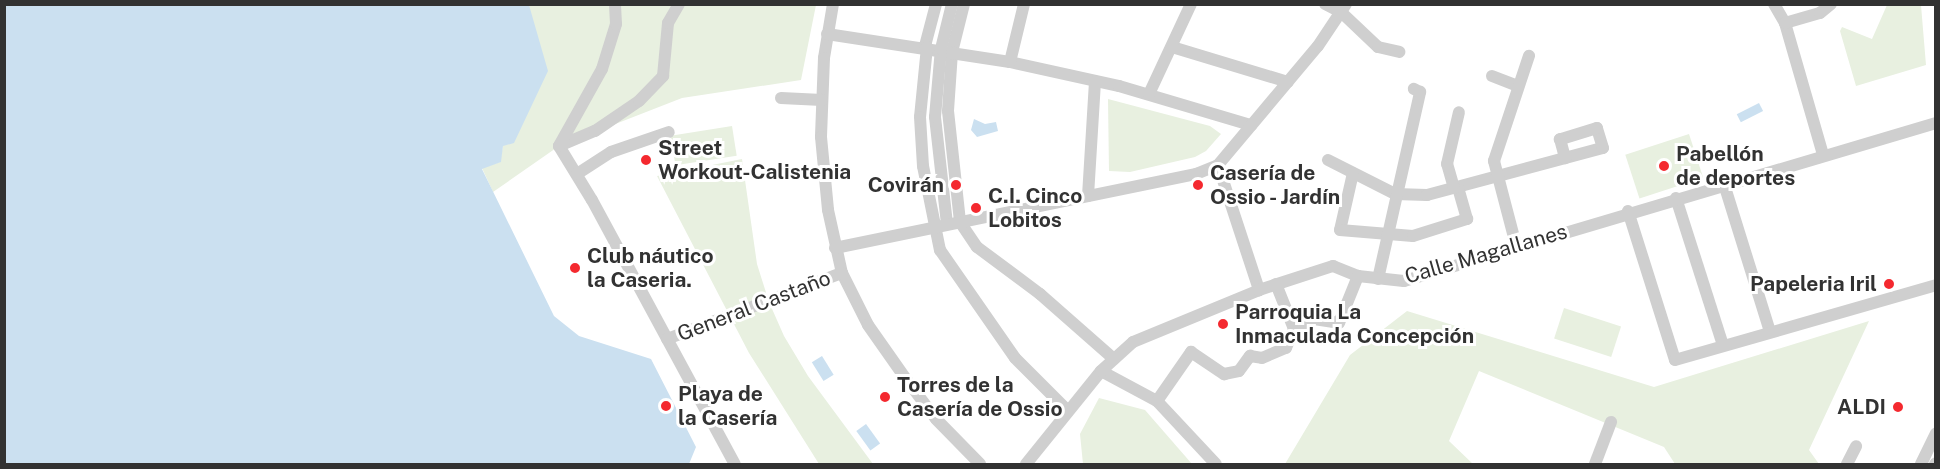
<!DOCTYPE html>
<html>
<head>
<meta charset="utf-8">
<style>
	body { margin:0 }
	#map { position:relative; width:1940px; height:469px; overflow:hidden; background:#fff; font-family:"Public Sans",sans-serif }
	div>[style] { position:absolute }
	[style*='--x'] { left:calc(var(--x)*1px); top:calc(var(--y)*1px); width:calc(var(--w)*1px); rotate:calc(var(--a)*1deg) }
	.green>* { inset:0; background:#e8f0e0; transform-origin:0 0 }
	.water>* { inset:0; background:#cbe0f0; transform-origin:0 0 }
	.minor>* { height:12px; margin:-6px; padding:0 6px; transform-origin:6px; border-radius:6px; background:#cfcfcf }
	.dots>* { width:16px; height:16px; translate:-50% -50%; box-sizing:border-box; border:3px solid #fff; border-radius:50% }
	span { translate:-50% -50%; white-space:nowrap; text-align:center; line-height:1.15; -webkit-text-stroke:6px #fff; paint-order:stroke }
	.poi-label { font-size:21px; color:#323232; font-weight:700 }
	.left { translate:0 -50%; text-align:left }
	.right { translate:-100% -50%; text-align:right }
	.street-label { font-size:21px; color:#323232 }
	.frame { position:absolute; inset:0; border:6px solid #323232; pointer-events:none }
</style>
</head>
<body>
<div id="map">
	<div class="green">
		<i style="clip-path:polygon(529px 5px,816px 5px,801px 80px,682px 98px,559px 146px,493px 192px,482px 168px,500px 162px)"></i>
		<i style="clip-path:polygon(1887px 5px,1921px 5px,1926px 65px,1856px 86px,1840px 31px,1842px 27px,1872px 39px)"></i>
		<i style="clip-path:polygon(1108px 99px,1210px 126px,1221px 134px,1206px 151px,1195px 157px,1130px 172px,1109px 171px)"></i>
		<i style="left:732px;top:126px;width:30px;height:62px;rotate:81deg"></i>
		<i style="left:1689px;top:134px;width:46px;height:67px;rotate:72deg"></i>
		<i style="clip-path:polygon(742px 159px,757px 264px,769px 302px,784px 336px,808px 376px,873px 464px,819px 464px,749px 353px,657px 176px)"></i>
		<i style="left:1564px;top:308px;width:60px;height:32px;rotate:18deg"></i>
		<i style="clip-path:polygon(1407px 311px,1654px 387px,1869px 321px,1809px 450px,1819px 464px,1675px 464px,1664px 447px,1479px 371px,1449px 441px,1473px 464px,1285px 464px,1350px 355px)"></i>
		<i style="clip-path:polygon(1099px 398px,1145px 410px,1192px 464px,1083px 464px,1080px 434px)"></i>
	</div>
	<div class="water">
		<i style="clip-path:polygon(4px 5px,529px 5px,548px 71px,514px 143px,503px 146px,501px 162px,482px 169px,554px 316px,579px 336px,651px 359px,696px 447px,689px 464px,5px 464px)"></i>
		<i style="left:1759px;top:103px;width:9px;height:25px;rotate:63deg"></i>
		<i style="clip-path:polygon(974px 119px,985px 124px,996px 122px,998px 131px,977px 137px,971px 130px)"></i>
		<i style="left:822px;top:356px;width:22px;height:12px;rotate:58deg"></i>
		<i style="left:866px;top:424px;width:24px;height:12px;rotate:54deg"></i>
	</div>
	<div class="minor">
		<i style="--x:833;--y:4;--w:55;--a:99.5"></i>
		<i style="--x:824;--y:58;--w:79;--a:92.2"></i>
		<i style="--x:821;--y:137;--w:73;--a:84.5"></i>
		<i style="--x:828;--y:210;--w:65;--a:77.5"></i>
		<i style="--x:842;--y:273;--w:58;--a:63.4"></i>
		<i style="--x:868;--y:325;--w:66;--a:54.9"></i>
		<i style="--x:906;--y:379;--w:50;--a:53.1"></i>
		<i style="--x:936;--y:419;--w:63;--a:45.6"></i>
		<i style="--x:964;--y:4;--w:49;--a:104"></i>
		<i style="--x:952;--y:52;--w:59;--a:93.9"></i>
		<i style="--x:948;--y:111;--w:112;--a:83.8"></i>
		<i style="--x:960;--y:222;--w:30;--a:56"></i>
		<i style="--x:977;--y:247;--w:79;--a:36.7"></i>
		<i style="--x:1040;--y:294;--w:98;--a:41.3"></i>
		<i style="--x:1325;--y:4;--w:18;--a:27"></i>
		<i style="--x:1341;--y:12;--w:51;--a:43.4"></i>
		<i style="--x:1378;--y:47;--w:22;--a:13"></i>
		<i style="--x:1774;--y:4;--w:22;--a:60"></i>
		<i style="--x:1785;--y:23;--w:137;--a:73.9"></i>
		<i style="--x:1785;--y:23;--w:36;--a:-16"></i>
		<i style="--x:1820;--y:13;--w:14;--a:-39"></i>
		<i style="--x:827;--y:34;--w:185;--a:8.7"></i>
		<i style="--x:1010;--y:62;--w:112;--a:12.4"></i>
		<i style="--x:1119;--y:86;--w:138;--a:16.5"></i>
		<i style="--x:925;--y:46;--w:43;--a:-75.3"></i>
		<i style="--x:927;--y:47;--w:70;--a:95.7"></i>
		<i style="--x:920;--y:117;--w:49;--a:86.5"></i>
		<i style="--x:923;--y:166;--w:86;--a:78.6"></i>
		<i style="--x:940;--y:250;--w:131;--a:55.2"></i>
		<i style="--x:1015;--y:358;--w:75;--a:45"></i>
		<i style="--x:1172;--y:47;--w:121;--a:16.8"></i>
		<i style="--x:1010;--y:62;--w:60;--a:-76.4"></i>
		<i style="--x:1492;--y:76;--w:28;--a:21"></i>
		<i style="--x:1149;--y:94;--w:99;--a:-65"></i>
		<i style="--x:781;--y:98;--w:41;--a:2.8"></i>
		<i style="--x:559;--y:146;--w:63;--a:58.6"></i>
		<i style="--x:592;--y:200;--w:300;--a:61.6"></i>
		<i style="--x:559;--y:146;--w:39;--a:-23"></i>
		<i style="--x:595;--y:131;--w:53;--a:-34.3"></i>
		<i style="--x:639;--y:101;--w:35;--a:-46"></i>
		<i style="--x:663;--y:76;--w:53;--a:-84.6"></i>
		<i style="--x:668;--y:23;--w:22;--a:-60"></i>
		<i style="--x:559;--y:146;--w:88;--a:-60.8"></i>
		<i style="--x:602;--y:69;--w:47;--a:-72.7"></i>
		<i style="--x:616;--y:24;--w:20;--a:-93"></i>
		<i style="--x:1328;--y:160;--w:75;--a:26.9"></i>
		<i style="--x:1395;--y:194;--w:32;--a:2"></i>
		<i style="--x:1427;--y:195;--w:182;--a:-15"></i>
		<i style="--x:1603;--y:148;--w:21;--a:-107"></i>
		<i style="--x:1597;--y:128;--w:39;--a:163"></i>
		<i style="--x:1560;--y:139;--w:20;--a:75"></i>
		<i style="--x:1218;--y:165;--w:132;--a:71.8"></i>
		<i style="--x:1353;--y:173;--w:58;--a:102.8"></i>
		<i style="--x:1340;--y:230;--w:73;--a:4.7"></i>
		<i style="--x:1413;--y:236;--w:57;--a:-17.5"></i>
		<i style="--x:1467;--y:219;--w:33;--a:-106"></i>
		<i style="--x:577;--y:174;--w:40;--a:-32.9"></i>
		<i style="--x:611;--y:152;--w:61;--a:-19"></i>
		<i style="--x:1724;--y:184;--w:155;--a:72.7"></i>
		<i style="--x:1454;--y:188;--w:25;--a:-106"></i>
		<i style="--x:1447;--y:164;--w:53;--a:-77"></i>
		<i style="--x:1088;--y:196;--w:115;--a:-86.5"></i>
		<i style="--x:1676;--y:198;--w:154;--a:72.3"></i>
		<i style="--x:1628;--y:211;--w:156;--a:72.5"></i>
		<i style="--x:1675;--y:360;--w:272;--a:-16"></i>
		<i style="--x:947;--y:224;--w:108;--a:-96.4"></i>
		<i style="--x:935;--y:117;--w:68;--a:-85"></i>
		<i style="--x:941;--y:49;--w:46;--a:-76.3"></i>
		<i style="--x:1516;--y:245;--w:87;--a:-104.7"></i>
		<i style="--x:1494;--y:161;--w:111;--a:-71.6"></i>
		<i style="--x:835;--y:248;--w:369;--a:-11.6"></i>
		<i style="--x:1196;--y:174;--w:24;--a:-22"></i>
		<i style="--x:1218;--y:165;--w:155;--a:-50"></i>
		<i style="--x:1318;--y:46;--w:50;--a:-56.3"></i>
		<i style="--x:1378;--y:279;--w:192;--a:-77.3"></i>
		<i style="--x:1420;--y:92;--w:7;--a:-153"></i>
		<i style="--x:1276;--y:284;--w:48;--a:68.2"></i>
		<i style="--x:1294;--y:329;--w:22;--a:-27"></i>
		<i style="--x:1314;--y:319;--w:25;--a:9"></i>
		<i style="--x:1339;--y:323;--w:51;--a:-68"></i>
		<i style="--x:667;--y:339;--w:187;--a:-20.7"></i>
		<i style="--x:1101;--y:371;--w:64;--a:28.2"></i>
		<i style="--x:1157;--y:401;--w:86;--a:46.9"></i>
		<i style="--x:1157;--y:401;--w:60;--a:-55.2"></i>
		<i style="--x:1191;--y:352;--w:40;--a:34"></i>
		<i style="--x:1224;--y:374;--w:15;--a:-11"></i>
		<i style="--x:1239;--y:371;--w:19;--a:-54"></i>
		<i style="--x:1250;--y:356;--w:12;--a:9"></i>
		<i style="--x:1262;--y:358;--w:26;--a:-23"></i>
		<i style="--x:1286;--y:348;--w:21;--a:-67"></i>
		<i style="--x:1026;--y:464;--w:119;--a:-51.1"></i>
		<i style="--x:1101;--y:371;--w:43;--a:-42.2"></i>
		<i style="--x:1133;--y:342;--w:136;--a:-22.4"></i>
		<i style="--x:1259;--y:290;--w:78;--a:-18"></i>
		<i style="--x:1333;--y:266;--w:27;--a:22"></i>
		<i style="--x:1358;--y:276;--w:46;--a:6.2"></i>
		<i style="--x:1404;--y:281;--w:555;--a:-16.54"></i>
		<i style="--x:1595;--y:464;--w:45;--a:-69.1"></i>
		<i style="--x:1847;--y:464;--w:20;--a:-63"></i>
		<i style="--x:1921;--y:464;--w:34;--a:-64"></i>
		<i style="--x:1935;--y:464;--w:1;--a:-45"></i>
	</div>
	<div class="dots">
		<i style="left:646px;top:160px;background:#f4292f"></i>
		<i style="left:1664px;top:166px;background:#f4292f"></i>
		<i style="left:956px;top:185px;background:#f4292f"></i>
		<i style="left:1198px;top:185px;background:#f4292f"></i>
		<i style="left:976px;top:208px;background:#f4292f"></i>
		<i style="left:575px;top:268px;background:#f4292f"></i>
		<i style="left:1889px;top:284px;background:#f4292f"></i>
		<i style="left:1223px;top:324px;background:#f4292f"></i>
		<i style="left:885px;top:397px;background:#f4292f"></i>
		<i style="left:666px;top:406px;background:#f4292f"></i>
		<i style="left:1898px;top:407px;background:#f4292f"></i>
	</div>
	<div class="poi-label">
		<span class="left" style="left:658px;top:160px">Street<br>Workout-Calistenia</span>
		<span class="left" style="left:1676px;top:166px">Pabellón<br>de deportes</span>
		<span class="left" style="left:1210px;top:185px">Casería de<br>Ossio - Jardín</span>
		<span class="right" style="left:944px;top:185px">Covirán</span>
		<span class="left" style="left:988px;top:208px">C.I. Cinco<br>Lobitos</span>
		<span class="left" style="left:587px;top:268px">Club náutico<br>la Caseria.</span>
		<span class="right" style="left:1877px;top:284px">Papeleria Iril</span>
		<span class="left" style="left:1235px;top:324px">Parroquia La<br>Inmaculada Concepción</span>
		<span class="left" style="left:897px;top:397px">Torres de la<br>Casería de Ossio</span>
		<span class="left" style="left:678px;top:406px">Playa de<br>la Casería</span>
		<span class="right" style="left:1886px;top:407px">ALDI</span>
	</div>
	<div class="street-label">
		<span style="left:1486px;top:254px;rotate:-16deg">Calle Magallanes</span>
		<span style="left:754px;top:306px;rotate:-21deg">General Castaño</span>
	</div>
	<div class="frame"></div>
</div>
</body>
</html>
